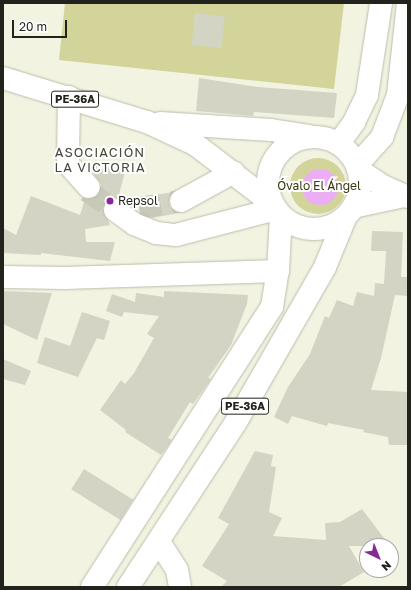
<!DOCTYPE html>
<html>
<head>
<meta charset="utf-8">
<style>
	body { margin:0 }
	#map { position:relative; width:411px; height:590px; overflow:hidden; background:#f2f3e1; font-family:"Golos Text",sans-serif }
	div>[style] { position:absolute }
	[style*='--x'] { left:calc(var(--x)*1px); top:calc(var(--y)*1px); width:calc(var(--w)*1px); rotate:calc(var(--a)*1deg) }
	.green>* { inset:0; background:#d3d499 }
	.round { border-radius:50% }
	.water>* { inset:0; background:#ebadf4 }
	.building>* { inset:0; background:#d3d4c3; transform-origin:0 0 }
	.minor-tunnel>* { height:22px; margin-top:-11px; transform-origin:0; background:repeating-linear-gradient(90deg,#c9c9ba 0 22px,transparent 0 33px) }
	.roads { filter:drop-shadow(0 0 1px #bcbdac) drop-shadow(0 0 1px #bcbdac) }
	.minor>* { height:22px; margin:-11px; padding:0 11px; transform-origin:11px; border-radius:11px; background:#fff }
	.major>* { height:22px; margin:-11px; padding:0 11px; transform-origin:11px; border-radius:11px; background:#fff }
	.highway>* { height:22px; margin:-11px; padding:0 11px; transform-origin:11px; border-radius:11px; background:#fff }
	.highway>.ring { margin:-11px; padding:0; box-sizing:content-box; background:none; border:22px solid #fff; border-radius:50% }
	.dots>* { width:11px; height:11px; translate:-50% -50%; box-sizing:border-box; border:2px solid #fff; border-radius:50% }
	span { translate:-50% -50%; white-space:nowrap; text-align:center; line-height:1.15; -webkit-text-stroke:4px #fff; paint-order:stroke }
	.shield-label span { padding:1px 3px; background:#fff; border:1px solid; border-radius:3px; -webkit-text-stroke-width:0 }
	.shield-label { font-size:11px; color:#23231d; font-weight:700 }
	.park-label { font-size:12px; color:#3a3a11 }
	.poi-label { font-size:12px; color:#23231d }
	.left { translate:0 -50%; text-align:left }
	.neighbourhood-label { font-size:13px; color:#48483a; letter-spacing:1px }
	.frame { position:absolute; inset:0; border:4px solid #23231d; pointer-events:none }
	.north { position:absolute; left:359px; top:538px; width:40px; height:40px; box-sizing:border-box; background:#fff; border:1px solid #a7a7a5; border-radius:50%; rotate:137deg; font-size:11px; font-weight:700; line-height:16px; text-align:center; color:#23231d }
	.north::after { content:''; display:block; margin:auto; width:14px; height:18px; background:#872a95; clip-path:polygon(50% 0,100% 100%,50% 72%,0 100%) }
	.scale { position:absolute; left:12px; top:20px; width:55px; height:18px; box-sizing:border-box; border:2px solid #23231d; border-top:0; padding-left:5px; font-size:12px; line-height:14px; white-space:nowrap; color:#23231d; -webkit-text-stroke:3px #fff; paint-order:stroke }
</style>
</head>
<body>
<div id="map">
	<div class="green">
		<i style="clip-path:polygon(65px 3px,344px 3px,334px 89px,59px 60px)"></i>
		<i class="round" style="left:290px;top:158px;width:56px;height:56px"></i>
	</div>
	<div class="water">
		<i class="round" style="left:302px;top:169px;width:36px;height:36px"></i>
	</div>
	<div class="building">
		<i style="left:195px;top:13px;width:30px;height:32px;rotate:6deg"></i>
		<i style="clip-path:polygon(199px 78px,258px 87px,337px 93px,334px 118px,254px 112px,253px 116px,196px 111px)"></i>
		<i style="clip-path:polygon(95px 164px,125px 172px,118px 198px,110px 199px,103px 208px,110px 225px,85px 229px,86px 242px,115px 242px,110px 261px,41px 253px,41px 255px,3px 253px,3px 228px,16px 235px,31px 196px,80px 215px,85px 199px,97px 196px,101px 190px,101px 184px,93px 173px)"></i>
		<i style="clip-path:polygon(173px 192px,169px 200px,170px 207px,179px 213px,152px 218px,140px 213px,137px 198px)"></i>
		<i style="clip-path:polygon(372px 231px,403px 232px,401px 277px,408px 277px,408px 296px,395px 295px,381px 358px,371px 390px,408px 392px,408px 445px,389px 445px,388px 437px,363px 432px,364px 430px,328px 423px,327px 426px,292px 416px,288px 424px,274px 417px,288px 387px,310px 354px,325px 316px,329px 318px,337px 300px,353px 306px,357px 292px,374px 296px,375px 283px,384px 284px,386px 251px,371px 251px)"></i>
		<i style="clip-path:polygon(3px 291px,52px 293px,37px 340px,3px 324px)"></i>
		<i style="clip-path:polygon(164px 291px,248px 295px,247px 304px,231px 345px,208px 378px,211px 379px,193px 404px,190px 402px,168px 438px,172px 440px,161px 455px,125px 432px,126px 430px,100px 410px,121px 380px,125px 384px,134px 373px,154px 338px,147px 334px,159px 316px,124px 312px,122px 317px,106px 311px,112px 294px,135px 302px,136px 293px,164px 297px)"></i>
		<i style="clip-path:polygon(82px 312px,110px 321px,104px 340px,97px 338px,78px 377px,37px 363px,45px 337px,70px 346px)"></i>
		<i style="clip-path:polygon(3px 359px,31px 371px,25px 385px,3px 379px)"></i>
		<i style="clip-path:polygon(255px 451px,273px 455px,271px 466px,276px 467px,269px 512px,282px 518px,273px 536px,326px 540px,325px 523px,340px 522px,362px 509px,390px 546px,349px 546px,364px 572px,339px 587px,221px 587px,227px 581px,202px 566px,229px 524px,218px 518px)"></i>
		<i style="left:84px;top:469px;width:58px;height:24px;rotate:32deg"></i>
	</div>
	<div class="minor-tunnel">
		<i style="--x:87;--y:191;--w:34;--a:34"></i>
		<i style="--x:139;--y:208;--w:43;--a:-9.5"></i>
	</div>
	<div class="roads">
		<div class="minor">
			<i style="--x:69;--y:97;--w:67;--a:90.9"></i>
			<i style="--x:68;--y:164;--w:31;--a:48"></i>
			<i style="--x:181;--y:201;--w:60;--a:-28.7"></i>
			<i style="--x:115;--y:210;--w:24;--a:36"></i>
			<i style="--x:134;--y:224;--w:24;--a:22"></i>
			<i style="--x:156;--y:233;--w:20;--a:6"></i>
			<i style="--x:176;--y:235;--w:103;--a:-14.6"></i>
			<i style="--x:3;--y:277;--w:62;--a:0.9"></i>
			<i style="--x:65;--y:278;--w:213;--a:-1.9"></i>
			<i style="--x:159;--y:542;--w:33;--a:57"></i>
			<i style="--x:177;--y:570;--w:17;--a:80"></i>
		</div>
		<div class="major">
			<i style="--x:339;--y:143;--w:26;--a:-54"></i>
			<i style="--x:354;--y:122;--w:30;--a:-64"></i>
			<i style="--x:367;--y:95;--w:93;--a:-81.3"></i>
			<i style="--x:357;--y:165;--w:38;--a:-48"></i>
			<i style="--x:382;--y:137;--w:45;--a:-69.1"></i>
			<i style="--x:398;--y:95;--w:93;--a:-83.8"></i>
			<i style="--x:359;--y:170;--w:29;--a:34"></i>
			<i style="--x:383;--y:186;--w:27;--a:24"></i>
			<i style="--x:353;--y:207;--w:52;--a:-12.2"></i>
		</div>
		<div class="highway">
			<i style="--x:3;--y:78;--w:151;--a:17"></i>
			<i style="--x:147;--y:122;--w:54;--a:25.1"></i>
			<i style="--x:196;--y:145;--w:97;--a:37.5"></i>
			<i style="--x:160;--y:123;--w:111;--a:3.6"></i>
			<i style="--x:271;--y:130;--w:38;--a:9"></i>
			<i class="ring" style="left:268px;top:137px;width:70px;height:70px"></i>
			<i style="--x:92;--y:587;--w:333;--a:-57.3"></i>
			<i style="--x:272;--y:307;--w:36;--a:-81"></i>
			<i style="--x:278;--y:271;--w:55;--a:-86.9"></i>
			<i style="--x:128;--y:587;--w:197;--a:-56.8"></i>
			<i style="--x:236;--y:422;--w:179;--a:-60.1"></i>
			<i style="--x:325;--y:267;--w:55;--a:-67.6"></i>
		</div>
	</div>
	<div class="dots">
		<i style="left:110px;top:201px;background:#872a95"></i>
	</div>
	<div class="shield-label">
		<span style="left:75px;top:99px">PE-36A</span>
		<span style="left:245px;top:406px">PE-36A</span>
	</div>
	<div class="park-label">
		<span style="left:319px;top:186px">Óvalo El Ángel</span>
	</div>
	<div class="poi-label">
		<span class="left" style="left:118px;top:201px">Repsol</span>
	</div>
	<div class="neighbourhood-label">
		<span style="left:100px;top:160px">ASOCIACIÓN<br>LA VICTORIA</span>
	</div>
	<div class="frame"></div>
	<div class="north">N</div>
	<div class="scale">20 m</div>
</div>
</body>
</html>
